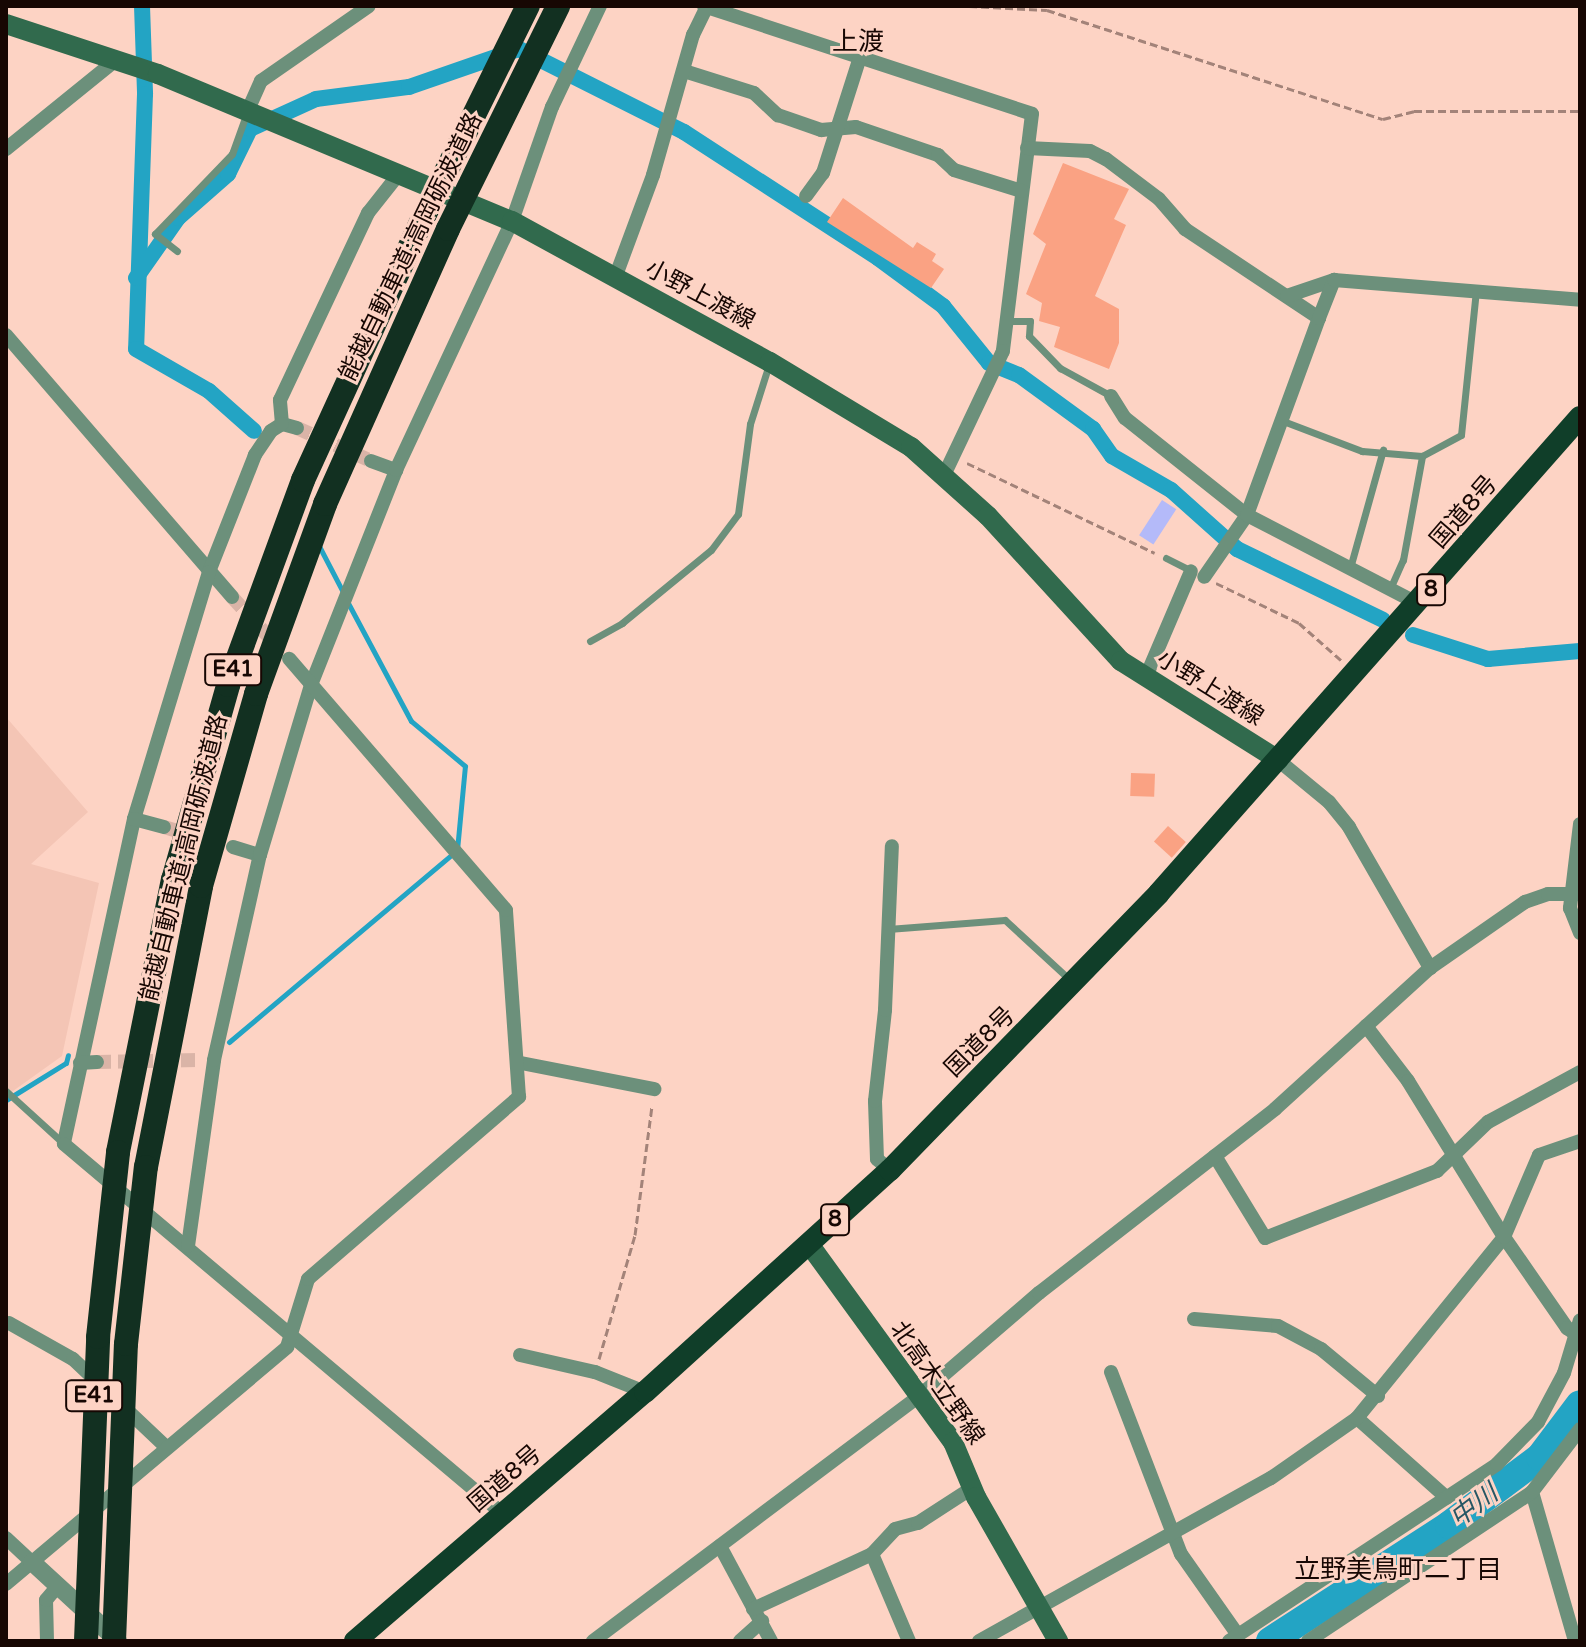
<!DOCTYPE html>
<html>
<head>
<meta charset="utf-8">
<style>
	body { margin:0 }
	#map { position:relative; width:1586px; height:1647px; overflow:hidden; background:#fdd3c4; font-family:"Varela Round","Noto Sans JP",sans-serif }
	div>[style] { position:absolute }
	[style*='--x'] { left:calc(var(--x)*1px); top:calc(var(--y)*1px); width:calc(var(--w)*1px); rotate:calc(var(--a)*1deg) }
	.built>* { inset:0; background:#f4c5b5 }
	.green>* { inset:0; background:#b4baf9; transform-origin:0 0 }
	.stream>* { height:5px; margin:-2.5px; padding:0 2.5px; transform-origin:2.5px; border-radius:2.5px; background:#23a4c4 }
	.canal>* { height:16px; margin:-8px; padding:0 8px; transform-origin:8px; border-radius:8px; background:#23a4c4 }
	.river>* { height:28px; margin:-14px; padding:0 14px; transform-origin:14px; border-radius:14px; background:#23a4c4 }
	.building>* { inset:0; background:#faa283; transform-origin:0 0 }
	.minor-tunnel>* { height:14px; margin-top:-7px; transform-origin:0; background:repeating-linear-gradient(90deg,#dab4a7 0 14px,transparent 0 21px) }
	.path>* { height:3px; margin-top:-1.5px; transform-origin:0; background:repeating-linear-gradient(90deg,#a38379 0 8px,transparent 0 12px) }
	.service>* { height:7px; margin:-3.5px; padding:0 3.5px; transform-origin:3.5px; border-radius:3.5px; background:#6c907b }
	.minor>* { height:14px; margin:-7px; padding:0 7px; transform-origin:7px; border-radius:7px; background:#6c907b }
	.tertiary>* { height:18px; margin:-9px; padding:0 9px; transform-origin:9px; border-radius:9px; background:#6c907b }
	.secondary>* { height:20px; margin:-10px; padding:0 10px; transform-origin:10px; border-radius:10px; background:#316a4d }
	.trunk>* { height:22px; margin:-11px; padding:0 11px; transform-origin:11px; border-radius:11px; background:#103e29 }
	.motorway>* { height:24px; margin:-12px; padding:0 12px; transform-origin:12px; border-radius:12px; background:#123021 }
	.motorway-bridge>* { height:24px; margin:-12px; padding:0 12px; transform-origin:12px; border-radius:12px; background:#123021 }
	span { translate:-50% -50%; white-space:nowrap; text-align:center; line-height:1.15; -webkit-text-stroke:6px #fdd3c4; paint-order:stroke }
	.shield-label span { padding:2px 6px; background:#fdd3c4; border:2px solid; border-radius:6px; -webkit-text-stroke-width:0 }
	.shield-label { font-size:22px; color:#170703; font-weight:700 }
	.street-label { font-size:24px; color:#170703 }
	.neighbourhood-label { font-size:26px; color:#170703 }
	.water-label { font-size:26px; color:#265765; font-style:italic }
	.frame { position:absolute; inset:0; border:8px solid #170703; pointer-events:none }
</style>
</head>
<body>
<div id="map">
	<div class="built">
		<i style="clip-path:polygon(6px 717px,88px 812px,31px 864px,99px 883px,62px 1056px,6px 1096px)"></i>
	</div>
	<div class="green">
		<i style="left:1162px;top:500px;width:17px;height:42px;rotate:33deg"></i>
	</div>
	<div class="stream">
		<i style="--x:319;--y:546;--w:54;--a:62.5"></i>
		<i style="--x:229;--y:1042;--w:298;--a:-40.1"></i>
		<i style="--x:457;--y:850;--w:84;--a:-84.6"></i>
		<i style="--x:465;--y:766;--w:70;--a:-140.2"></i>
		<i style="--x:411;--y:721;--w:134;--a:-118.1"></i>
		<i style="--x:6;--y:1100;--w:70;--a:-31.7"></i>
		<i style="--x:66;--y:1063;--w:8;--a:-76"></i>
	</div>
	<div class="canal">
		<i style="--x:142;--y:6;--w:88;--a:88"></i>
		<i style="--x:145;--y:94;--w:255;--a:92"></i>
		<i style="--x:136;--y:349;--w:84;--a:29.9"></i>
		<i style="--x:209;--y:391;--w:60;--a:41.6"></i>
		<i style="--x:136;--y:278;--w:73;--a:-55"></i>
		<i style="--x:178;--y:218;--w:67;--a:-41.3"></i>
		<i style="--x:228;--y:174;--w:50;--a:-63.9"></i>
		<i style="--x:250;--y:129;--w:72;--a:-24.4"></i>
		<i style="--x:316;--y:99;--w:94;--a:-7.4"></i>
		<i style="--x:409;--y:87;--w:116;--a:-19.1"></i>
		<i style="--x:519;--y:49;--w:185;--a:26.7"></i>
		<i style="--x:684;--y:132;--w:231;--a:33"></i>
		<i style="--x:878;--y:258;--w:81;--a:36.4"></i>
		<i style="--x:943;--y:306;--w:73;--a:51.1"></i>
		<i style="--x:989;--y:363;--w:32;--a:22"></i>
		<i style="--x:1019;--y:375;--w:92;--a:36.1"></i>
		<i style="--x:1093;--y:429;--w:33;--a:55"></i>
		<i style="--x:1112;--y:456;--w:68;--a:30"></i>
		<i style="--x:1171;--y:490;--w:89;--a:41.8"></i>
		<i style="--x:1237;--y:549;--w:162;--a:25.9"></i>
		<i style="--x:1413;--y:635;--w:79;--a:17.7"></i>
		<i style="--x:1488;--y:659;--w:92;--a:-5"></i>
	</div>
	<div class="river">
		<i style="--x:1270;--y:1641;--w:213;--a:-32.9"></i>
		<i style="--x:1449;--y:1525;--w:114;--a:-36.8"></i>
		<i style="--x:1540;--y:1457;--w:66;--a:-53"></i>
	</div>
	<div class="building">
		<i style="clip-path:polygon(1063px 163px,1129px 189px,1114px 219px,1126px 225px,1095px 296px,1119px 309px,1119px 343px,1109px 369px,1054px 347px,1060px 327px,1039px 321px,1042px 303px,1026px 294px,1046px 244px,1033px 234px)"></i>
		<i style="clip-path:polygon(843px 198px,913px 248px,917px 242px,936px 254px,932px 261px,944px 269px,931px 288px,827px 222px)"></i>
		<i style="left:1131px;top:773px;width:24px;height:23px;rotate:2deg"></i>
		<i style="left:1168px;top:826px;width:24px;height:21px;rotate:42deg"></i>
	</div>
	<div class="minor-tunnel">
		<i style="--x:297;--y:428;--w:81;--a:24"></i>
		<i style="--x:232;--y:597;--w:67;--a:47.4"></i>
		<i style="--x:164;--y:827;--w:59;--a:16.6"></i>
		<i style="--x:97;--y:1062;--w:101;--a:-1.1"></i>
	</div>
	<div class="path">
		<i style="--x:969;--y:6;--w:78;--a:2.9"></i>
		<i style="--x:1047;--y:10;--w:353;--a:18"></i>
		<i style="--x:1383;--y:119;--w:32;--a:-14"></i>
		<i style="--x:1414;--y:111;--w:166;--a:0"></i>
		<i style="--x:967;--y:463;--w:208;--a:25.6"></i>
		<i style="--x:1216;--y:583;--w:92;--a:25.7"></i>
		<i style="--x:1299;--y:623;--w:56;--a:41.4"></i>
		<i style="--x:599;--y:1359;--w:129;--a:-73.8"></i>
		<i style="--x:635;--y:1235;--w:131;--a:-82.5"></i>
	</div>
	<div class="service">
		<i style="--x:177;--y:251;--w:28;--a:-142"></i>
		<i style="--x:155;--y:234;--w:111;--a:-46.1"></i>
		<i style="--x:232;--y:154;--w:45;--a:-70.3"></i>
		<i style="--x:1007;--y:321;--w:23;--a:0"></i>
		<i style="--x:1030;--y:321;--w:15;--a:94"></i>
		<i style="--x:1029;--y:336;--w:45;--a:45.9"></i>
		<i style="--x:1060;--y:368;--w:58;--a:28.8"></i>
		<i style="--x:1283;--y:421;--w:85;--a:20.8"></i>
		<i style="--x:1362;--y:451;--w:60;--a:4.8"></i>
		<i style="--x:1166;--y:558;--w:28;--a:27"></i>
		<i style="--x:1350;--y:568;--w:123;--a:-74.4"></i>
		<i style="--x:1389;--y:591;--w:34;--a:-66"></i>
		<i style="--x:1403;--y:560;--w:106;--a:-79.6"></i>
		<i style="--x:1422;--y:456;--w:44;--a:-28.3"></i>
		<i style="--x:1461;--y:435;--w:145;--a:-84.1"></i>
		<i style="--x:590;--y:641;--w:37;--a:-29"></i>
		<i style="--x:622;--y:623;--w:115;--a:-39.4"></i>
		<i style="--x:711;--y:550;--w:45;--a:-53.1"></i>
		<i style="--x:738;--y:514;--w:91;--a:-82.4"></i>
		<i style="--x:750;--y:424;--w:63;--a:-72.4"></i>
		<i style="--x:888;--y:929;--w:117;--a:-4.4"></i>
		<i style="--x:1005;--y:920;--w:90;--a:42.7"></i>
		<i style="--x:6;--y:1091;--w:77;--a:42.4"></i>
	</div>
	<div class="minor">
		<i style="--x:704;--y:6;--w:345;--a:18.2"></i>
		<i style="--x:1032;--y:114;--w:239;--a:97"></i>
		<i style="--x:1003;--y:351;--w:135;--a:115.4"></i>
		<i style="--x:684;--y:71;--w:73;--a:17.4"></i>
		<i style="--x:754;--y:93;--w:33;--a:43"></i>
		<i style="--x:778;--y:115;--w:46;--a:19.2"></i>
		<i style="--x:821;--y:130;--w:35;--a:-5"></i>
		<i style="--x:856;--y:127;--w:87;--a:18.9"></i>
		<i style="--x:938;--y:155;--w:22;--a:43"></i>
		<i style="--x:954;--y:170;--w:71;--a:17.2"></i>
		<i style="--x:248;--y:110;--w:32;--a:-66"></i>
		<i style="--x:261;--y:81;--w:131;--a:-34.8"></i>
		<i style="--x:1027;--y:148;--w:63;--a:2.7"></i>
		<i style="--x:1090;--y:151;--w:18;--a:27"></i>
		<i style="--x:1106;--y:159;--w:66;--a:37"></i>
		<i style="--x:1159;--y:199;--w:40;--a:49"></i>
		<i style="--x:1185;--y:229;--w:161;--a:33.6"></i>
		<i style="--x:1319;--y:318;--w:210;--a:110.1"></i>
		<i style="--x:1247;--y:515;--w:75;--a:124.7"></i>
		<i style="--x:6;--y:149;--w:143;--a:-39"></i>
		<i style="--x:806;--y:196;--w:29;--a:-54"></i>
		<i style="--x:823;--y:173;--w:122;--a:-72.3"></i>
		<i style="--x:615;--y:278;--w:110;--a:-69.7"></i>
		<i style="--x:653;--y:175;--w:146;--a:-74.1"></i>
		<i style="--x:693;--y:35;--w:32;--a:-64"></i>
		<i style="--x:1287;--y:296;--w:50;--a:-18.8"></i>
		<i style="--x:1319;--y:318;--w:41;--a:-68.5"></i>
		<i style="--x:1334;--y:280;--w:247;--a:4.6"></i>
		<i style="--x:6;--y:335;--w:346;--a:49.2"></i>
		<i style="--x:1111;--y:396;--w:26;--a:58"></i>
		<i style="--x:1125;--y:418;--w:156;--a:38.5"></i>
		<i style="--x:1247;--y:515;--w:194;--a:27.4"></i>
		<i style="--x:282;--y:424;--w:24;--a:-95"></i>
		<i style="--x:280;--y:400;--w:207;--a:-64.8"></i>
		<i style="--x:368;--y:213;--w:48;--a:-51.7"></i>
		<i style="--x:297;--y:428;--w:16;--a:-165"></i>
		<i style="--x:282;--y:424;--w:13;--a:148"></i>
		<i style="--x:271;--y:431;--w:29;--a:124"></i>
		<i style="--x:255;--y:455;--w:126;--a:111.5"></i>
		<i style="--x:209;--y:572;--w:258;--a:106.9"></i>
		<i style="--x:134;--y:819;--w:332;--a:102.2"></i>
		<i style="--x:64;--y:1144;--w:574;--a:40.13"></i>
		<i style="--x:371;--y:461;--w:27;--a:20"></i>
		<i style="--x:1145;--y:679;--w:117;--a:-66.9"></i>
		<i style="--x:1278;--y:760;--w:66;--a:39.5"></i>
		<i style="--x:1329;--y:802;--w:32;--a:51"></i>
		<i style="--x:1349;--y:827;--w:163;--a:60.1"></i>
		<i style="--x:134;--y:819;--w:31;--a:15"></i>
		<i style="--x:1580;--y:824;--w:85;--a:96.8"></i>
		<i style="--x:1570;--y:908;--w:27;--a:68"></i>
		<i style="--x:233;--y:847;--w:28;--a:17"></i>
		<i style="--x:1366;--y:1026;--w:69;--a:52.6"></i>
		<i style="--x:1408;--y:1081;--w:183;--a:58.4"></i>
		<i style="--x:1504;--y:1237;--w:111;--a:55.3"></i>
		<i style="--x:1567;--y:1328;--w:16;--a:35"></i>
		<i style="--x:80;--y:1063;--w:17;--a:-3"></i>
		<i style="--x:521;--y:1063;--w:136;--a:11.1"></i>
		<i style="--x:1215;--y:1156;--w:96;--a:58.6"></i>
		<i style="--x:1265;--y:1238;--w:185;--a:-21.3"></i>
		<i style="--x:1437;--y:1171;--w:71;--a:-43.9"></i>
		<i style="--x:1488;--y:1122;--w:105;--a:-28.5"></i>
		<i style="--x:890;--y:1170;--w:17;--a:-140"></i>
		<i style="--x:877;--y:1159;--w:58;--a:-92"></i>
		<i style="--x:875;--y:1101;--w:92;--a:-83.7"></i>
		<i style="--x:885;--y:1010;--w:164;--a:-87.6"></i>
		<i style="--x:188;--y:1246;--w:188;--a:-82"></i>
		<i style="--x:214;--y:1060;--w:210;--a:-77.4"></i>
		<i style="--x:260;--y:855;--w:177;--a:-73.3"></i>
		<i style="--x:311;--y:685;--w:231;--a:-68.4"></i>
		<i style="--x:396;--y:470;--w:275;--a:-65"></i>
		<i style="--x:512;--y:221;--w:121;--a:-70.7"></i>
		<i style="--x:552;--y:107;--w:112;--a:-64.6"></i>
		<i style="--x:1194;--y:1319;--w:84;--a:4.8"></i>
		<i style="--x:1278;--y:1326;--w:49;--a:28.1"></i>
		<i style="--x:1321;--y:1349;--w:74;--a:39.5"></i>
		<i style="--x:9;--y:1323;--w:73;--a:29.4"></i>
		<i style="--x:73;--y:1359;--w:129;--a:43.4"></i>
		<i style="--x:520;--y:1355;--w:77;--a:12.8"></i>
		<i style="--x:595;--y:1372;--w:54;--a:21.8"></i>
		<i style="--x:1111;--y:1372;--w:195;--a:69"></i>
		<i style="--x:1181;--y:1554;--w:99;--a:54.9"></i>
		<i style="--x:1357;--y:1418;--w:120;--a:41.6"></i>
		<i style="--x:1532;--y:1492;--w:155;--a:73.9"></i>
		<i style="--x:6;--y:1538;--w:35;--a:43"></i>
		<i style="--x:720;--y:1546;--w:108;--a:61.8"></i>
		<i style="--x:872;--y:1554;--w:34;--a:-47"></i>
		<i style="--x:895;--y:1529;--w:24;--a:-15"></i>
		<i style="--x:918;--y:1523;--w:64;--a:-32.9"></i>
		<i style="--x:6;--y:1584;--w:368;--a:-40.1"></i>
		<i style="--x:287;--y:1347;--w:71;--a:-72.8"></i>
		<i style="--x:308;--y:1279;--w:279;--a:-40.8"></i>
		<i style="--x:519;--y:1097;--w:187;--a:-94"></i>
		<i style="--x:506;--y:910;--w:332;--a:-130.8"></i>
		<i style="--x:753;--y:1609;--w:131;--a:-24.8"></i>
		<i style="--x:872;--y:1554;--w:95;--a:67"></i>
		<i style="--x:47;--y:1641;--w:41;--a:-91.4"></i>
		<i style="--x:46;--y:1600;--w:17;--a:-50"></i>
		<i style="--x:593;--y:1641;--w:406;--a:-36.9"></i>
		<i style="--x:918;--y:1397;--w:160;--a:-40.7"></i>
		<i style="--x:1039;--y:1293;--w:299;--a:-37.9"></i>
		<i style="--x:1275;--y:1109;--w:210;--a:-42.3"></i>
		<i style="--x:1430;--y:968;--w:116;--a:-34.8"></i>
		<i style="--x:1525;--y:902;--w:24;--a:-19"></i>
		<i style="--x:1548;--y:894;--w:32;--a:0"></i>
		<i style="--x:740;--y:1641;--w:30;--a:-42"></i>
		<i style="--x:979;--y:1641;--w:334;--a:-29.2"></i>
		<i style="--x:1271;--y:1478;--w:105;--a:-34.9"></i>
		<i style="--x:1357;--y:1418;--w:233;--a:-50.9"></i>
		<i style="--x:1504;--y:1237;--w:89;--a:-66.9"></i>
		<i style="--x:1539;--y:1155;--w:43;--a:-18.9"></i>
		<i style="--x:1229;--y:1641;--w:321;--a:-33.4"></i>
		<i style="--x:1497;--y:1464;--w:59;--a:-45.7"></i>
		<i style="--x:1538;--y:1422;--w:55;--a:-62"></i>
		<i style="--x:1564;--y:1373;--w:55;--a:-73.2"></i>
		<i style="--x:1308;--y:1641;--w:269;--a:-33.6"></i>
		<i style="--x:1532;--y:1492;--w:79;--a:-52.7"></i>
	</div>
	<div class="tertiary">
		<i style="--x:32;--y:1562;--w:117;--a:42.6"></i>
	</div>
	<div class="secondary">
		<i style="--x:6;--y:24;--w:160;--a:18.2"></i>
		<i style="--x:158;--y:74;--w:383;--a:22.6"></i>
		<i style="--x:512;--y:221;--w:294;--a:28.7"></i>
		<i style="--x:770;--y:362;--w:165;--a:31.1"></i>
		<i style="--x:911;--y:447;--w:103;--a:41.9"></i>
		<i style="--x:988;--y:516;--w:197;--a:47.5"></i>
		<i style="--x:1121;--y:661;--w:186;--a:32.2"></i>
		<i style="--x:809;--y:1244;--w:245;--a:54"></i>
		<i style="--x:953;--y:1442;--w:60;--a:67.3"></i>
		<i style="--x:976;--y:1497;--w:166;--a:60.3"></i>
	</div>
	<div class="trunk">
		<i style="--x:355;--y:1641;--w:382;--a:-40.7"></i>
		<i style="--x:645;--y:1392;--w:331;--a:-42.2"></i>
		<i style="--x:890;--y:1170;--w:386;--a:-45.8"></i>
		<i style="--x:1159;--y:893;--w:635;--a:-48.51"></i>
	</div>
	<div class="motorway">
		<i style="--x:118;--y:1152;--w:278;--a:-78.6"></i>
		<i style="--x:173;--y:880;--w:203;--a:-74.2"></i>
		<i style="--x:228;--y:685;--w:218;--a:-69.9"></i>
		<i style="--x:303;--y:480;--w:293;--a:-65.4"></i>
		<i style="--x:146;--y:1167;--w:286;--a:-78.9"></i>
		<i style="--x:201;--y:886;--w:200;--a:-74"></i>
		<i style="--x:256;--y:694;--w:202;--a:-70"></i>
		<i style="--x:325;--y:504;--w:301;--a:-65.9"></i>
	</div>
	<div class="motorway-bridge">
		<i style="--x:425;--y:214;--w:232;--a:-63.7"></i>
		<i style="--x:448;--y:229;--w:249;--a:-63.7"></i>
		<i style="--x:86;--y:1641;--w:304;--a:-87.7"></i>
		<i style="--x:98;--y:1337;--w:186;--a:-83.8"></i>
		<i style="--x:114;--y:1641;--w:297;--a:-87.7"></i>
		<i style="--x:126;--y:1344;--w:178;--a:-83.6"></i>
	</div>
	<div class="shield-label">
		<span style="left:1431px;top:590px">8</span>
		<span style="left:233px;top:670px">E41</span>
		<span style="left:835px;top:1220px">8</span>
		<span style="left:94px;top:1396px">E41</span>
	</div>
	<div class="street-label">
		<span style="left:411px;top:247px;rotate:-64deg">能越自動車道;高岡砺波道路</span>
		<span style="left:700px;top:295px;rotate:28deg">小野上渡線</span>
		<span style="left:1464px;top:512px;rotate:-49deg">国道8号</span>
		<span style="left:1210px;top:688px;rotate:32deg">小野上渡線</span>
		<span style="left:184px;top:858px;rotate:-76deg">能越自動車道;高岡砺波道路</span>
		<span style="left:980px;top:1042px;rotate:-45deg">国道8号</span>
		<span style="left:937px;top:1383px;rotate:55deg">北高木立野線</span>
		<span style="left:505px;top:1479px;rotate:-41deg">国道8号</span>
	</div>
	<div class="neighbourhood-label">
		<span style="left:858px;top:42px">上渡</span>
		<span style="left:1398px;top:1570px">立野美鳥町二丁目</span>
	</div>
	<div class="water-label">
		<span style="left:1474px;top:1506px;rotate:-37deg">中川</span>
	</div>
	<div class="frame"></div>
</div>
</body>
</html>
